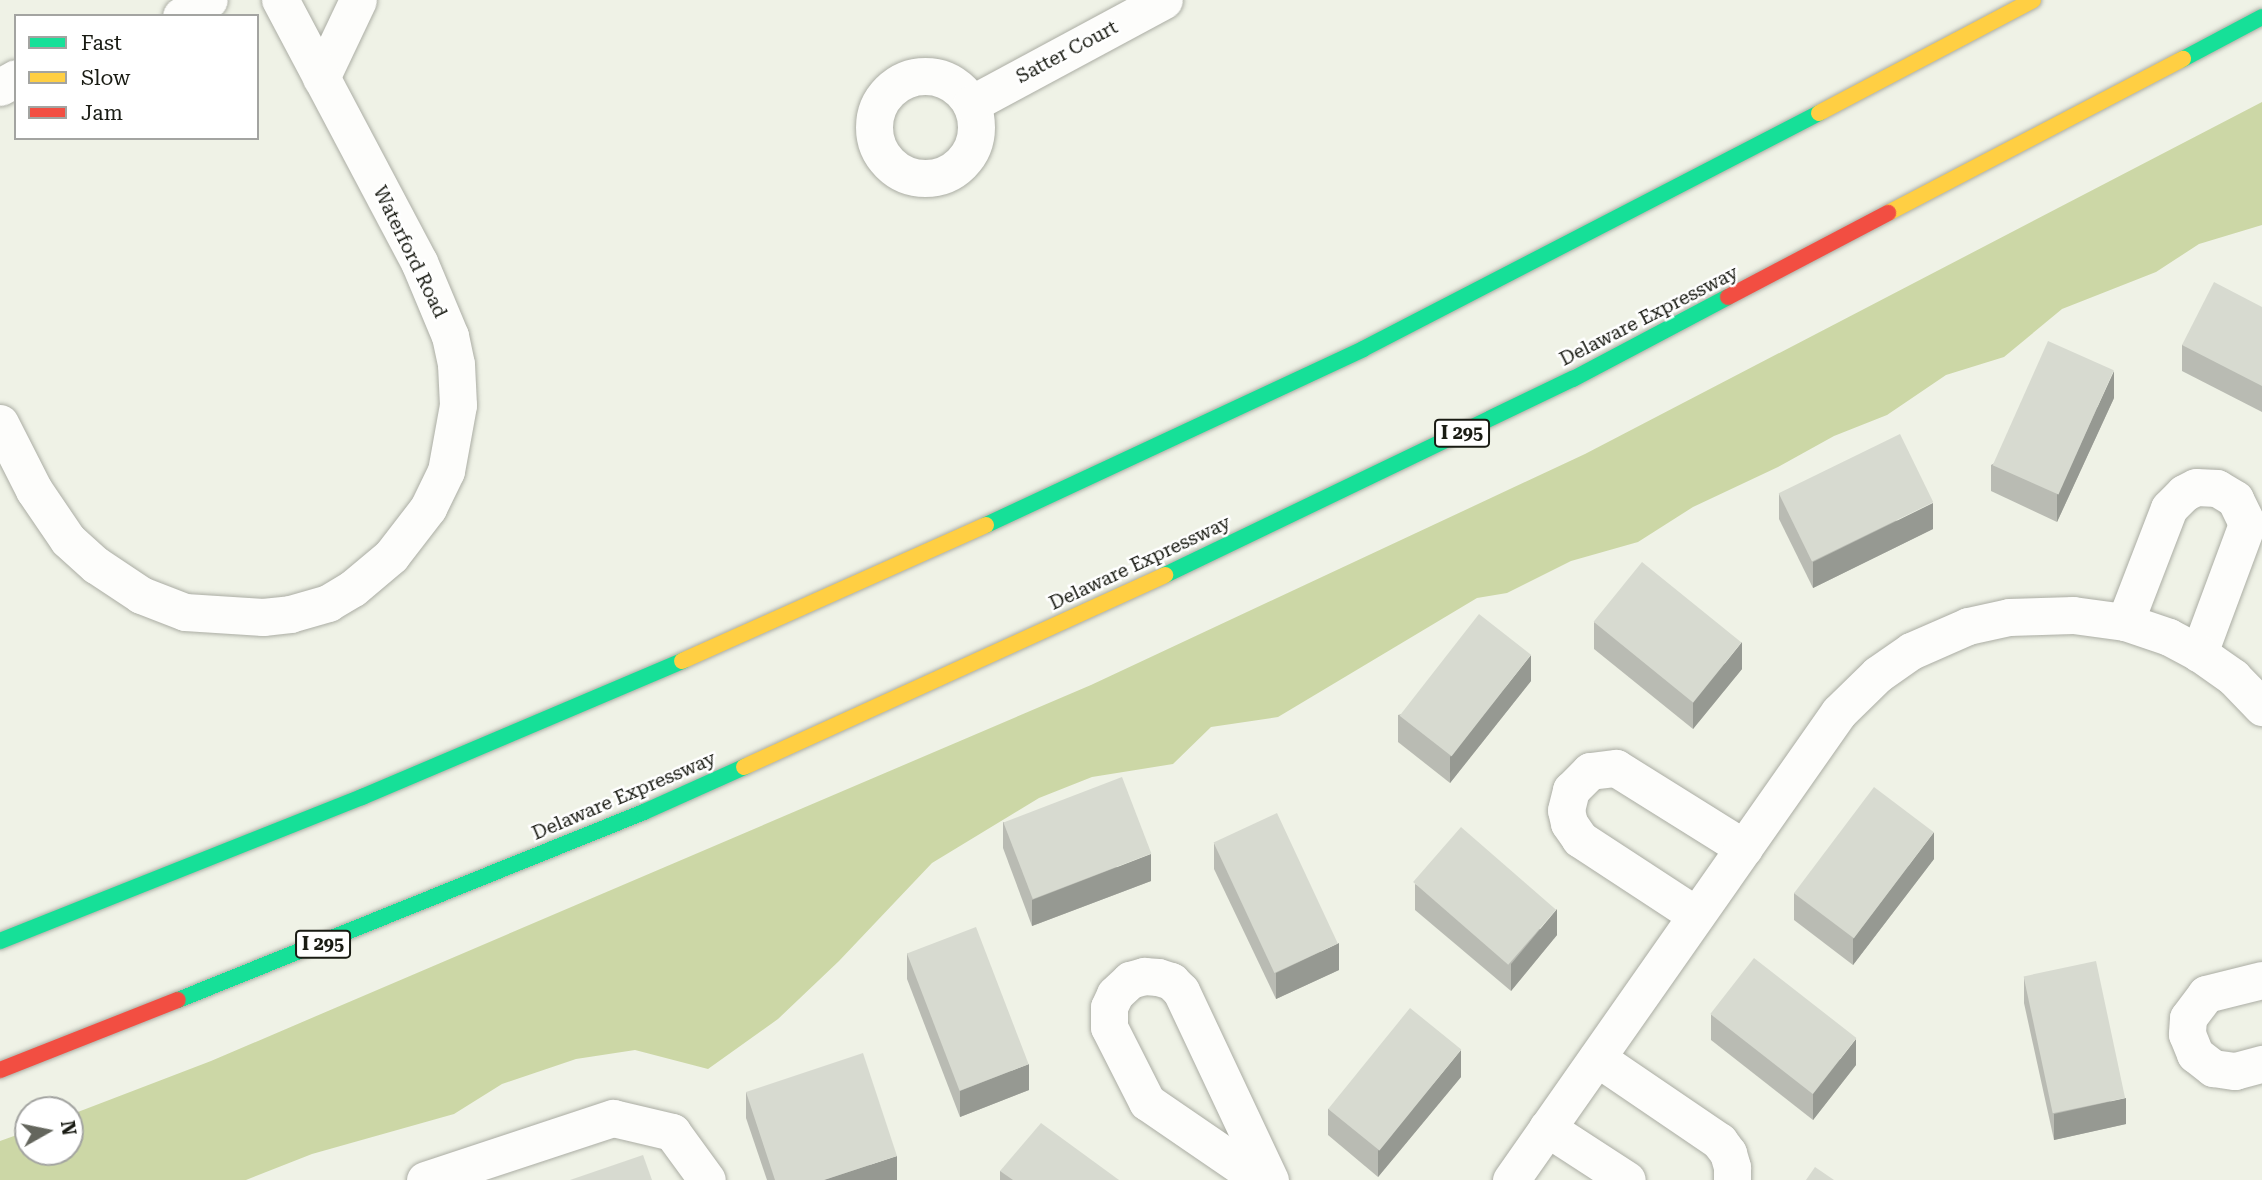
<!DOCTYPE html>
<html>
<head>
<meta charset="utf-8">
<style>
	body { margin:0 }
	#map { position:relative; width:2262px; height:1180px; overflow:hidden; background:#eff2e6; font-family:"Roboto Serif",serif }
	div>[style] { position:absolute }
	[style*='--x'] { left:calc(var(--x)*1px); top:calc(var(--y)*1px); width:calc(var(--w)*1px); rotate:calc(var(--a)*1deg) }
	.forest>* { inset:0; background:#ccd7a6 }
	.roads { filter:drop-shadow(0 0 2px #abada4) drop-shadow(0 0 2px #abada4) }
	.street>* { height:37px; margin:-18.5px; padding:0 18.5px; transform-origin:18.5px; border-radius:18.5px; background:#fdfdfb }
	.street>.ring { margin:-18.5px; padding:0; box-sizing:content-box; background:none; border:37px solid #fdfdfb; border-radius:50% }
	.fast>* { height:16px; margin:-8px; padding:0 8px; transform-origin:8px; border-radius:8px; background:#16e098 }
	.slow>* { height:16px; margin:-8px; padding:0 8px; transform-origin:8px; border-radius:8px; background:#ffcf43 }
	.jam>* { height:16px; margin:-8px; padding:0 8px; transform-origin:8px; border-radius:8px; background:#f24e42 }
	.wall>* { inset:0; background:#b9bbb3 }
	.shaded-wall>* { inset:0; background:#969992 }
	.building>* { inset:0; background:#d7dad0; transform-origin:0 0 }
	span { translate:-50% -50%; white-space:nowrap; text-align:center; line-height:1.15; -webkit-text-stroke:5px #fff; paint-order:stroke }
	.shield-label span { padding:2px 5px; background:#fff; border:2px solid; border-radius:5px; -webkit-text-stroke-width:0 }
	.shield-label { font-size:18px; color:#191b13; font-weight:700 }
	.street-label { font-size:19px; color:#191b13 }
	.legend { position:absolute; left:14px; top:14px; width:245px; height:126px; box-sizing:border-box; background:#fff; border:2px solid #a3a4a1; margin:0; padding:9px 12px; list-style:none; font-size:21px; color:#191b13 }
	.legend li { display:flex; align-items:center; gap:14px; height:35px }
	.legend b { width:35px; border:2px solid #a3a4a1 }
	.north { position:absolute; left:14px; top:1096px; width:70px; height:70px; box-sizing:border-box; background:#fff; border:2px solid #a3a4a1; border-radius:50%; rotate:81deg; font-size:19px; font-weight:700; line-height:28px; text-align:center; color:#191b13 }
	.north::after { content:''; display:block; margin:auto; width:24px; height:32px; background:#64665d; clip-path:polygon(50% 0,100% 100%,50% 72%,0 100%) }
</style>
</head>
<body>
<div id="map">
	<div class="forest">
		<i style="clip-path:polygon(2262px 102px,2262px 225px,2199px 244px,2156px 272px,2062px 309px,2004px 357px,1946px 375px,1887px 415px,1834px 436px,1778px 467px,1693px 507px,1638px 542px,1571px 561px,1507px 593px,1477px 598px,1278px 717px,1211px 727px,1173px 764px,1092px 777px,1039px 798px,932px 863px,839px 961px,778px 1019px,708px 1069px,635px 1050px,576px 1059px,502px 1084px,454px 1114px,312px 1154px,246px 1180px,0 1180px,0 1141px,28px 1131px,28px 1152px,70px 1152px,70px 1115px,211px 1061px,1091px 685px,1585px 454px)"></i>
	</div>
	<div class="roads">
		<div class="street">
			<i style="--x:181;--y:16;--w:32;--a:-30"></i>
			<i class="ring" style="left:874px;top:76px;width:65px;height:65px"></i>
			<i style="--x:321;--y:78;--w:86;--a:-64.6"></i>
			<i style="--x:0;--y:87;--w:18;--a:-29"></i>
			<i style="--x:971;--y:104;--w:219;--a:-28.3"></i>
			<i style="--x:0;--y:423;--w:75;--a:63.1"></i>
			<i style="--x:34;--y:490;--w:60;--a:55.8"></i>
			<i style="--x:68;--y:540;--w:38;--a:42"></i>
			<i style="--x:96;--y:565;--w:54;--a:33.7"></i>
			<i style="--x:141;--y:595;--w:47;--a:21.1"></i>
			<i style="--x:185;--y:612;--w:78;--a:3.7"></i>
			<i style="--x:263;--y:617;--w:27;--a:-6"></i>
			<i style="--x:290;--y:614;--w:40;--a:-16"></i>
			<i style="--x:328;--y:603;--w:29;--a:-31"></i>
			<i style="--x:353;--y:588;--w:50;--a:-40.1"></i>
			<i style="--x:391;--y:556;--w:61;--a:-52.4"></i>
			<i style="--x:428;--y:508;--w:41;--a:-64.1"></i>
			<i style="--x:446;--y:471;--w:67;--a:-79.7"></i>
			<i style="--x:458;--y:405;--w:41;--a:-92.8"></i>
			<i style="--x:456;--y:364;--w:29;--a:-102"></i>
			<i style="--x:450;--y:336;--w:80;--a:-112.7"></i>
			<i style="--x:419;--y:262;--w:297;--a:-117.9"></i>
			<i style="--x:2125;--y:622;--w:122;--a:-68.9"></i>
			<i style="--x:2169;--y:508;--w:21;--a:-45"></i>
			<i style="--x:2184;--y:493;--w:13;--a:-27"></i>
			<i style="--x:2196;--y:487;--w:21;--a:3"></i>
			<i style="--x:2217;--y:488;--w:21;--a:31"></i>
			<i style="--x:2235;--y:499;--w:28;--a:64"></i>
			<i style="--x:2247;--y:524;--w:138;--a:110.4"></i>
			<i style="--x:1696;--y:915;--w:139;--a:-146.8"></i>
			<i style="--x:1580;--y:839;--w:19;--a:-125"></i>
			<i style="--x:1569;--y:823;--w:13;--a:-103"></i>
			<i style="--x:1566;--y:810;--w:21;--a:-76"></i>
			<i style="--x:1571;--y:790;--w:27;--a:-45"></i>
			<i style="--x:1590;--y:771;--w:26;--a:-7"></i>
			<i style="--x:1616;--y:768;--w:151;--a:32"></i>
			<i style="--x:2262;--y:980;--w:58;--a:166"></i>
			<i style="--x:2206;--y:994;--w:30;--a:127"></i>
			<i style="--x:2188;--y:1018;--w:16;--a:94"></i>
			<i style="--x:2187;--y:1034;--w:22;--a:68"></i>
			<i style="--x:2195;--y:1054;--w:23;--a:38"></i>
			<i style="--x:2213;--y:1068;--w:22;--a:8"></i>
			<i style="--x:2235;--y:1071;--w:28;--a:-15"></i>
			<i style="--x:1597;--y:1058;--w:148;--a:34.2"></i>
			<i style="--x:1719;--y:1141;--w:15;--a:53"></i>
			<i style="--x:1728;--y:1153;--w:15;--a:74"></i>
			<i style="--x:1732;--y:1167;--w:13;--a:90"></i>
			<i style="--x:1547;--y:1128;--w:95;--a:33"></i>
			<i style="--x:425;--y:1180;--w:198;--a:-18.3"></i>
			<i style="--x:613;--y:1118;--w:61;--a:13.3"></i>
			<i style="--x:672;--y:1132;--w:59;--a:53.9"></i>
			<i style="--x:1261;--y:1180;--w:138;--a:-145.6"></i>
			<i style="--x:1147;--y:1102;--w:84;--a:-116.9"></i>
			<i style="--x:1109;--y:1027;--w:20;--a:-90"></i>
			<i style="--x:1109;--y:1007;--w:14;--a:-65"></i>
			<i style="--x:1115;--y:994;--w:21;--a:-43"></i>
			<i style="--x:1130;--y:980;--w:15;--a:-16"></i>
			<i style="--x:1144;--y:976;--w:14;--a:4"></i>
			<i style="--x:1158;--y:977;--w:14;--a:17"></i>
			<i style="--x:1171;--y:981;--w:14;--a:45"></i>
			<i style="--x:1181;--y:991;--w:209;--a:64.8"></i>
			<i style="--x:1511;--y:1180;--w:571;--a:-54.98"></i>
			<i style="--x:1839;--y:712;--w:54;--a:-44.3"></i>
			<i style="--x:1878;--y:674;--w:40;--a:-34.9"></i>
			<i style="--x:1911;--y:651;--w:62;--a:-23.7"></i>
			<i style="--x:1968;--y:626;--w:42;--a:-12.4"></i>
			<i style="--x:2009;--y:617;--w:64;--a:-1.8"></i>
			<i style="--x:2073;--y:615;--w:52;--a:7.7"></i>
			<i style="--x:2125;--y:622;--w:46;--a:18.8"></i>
			<i style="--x:2169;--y:637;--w:34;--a:28"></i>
			<i style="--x:2199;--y:653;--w:42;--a:35.2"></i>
			<i style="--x:2233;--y:677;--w:42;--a:46"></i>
		</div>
		<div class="fast">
			<i style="--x:2183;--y:59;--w:89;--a:-28"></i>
			<i style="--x:986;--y:525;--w:416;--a:-25"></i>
			<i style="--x:1363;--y:349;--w:513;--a:-27.36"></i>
			<i style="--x:1165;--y:575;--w:453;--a:-25.7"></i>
			<i style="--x:1573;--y:379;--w:175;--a:-27.9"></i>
			<i style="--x:0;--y:941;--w:390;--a:-21.7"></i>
			<i style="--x:362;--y:797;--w:348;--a:-23"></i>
			<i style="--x:178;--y:1000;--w:502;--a:-21.97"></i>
			<i style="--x:644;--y:812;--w:110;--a:-24.2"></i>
		</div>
		<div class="slow">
			<i style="--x:1819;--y:113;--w:242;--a:-27.8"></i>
			<i style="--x:1888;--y:213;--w:333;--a:-27.6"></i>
			<i style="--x:682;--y:661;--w:333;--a:-24.1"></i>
			<i style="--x:744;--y:767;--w:463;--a:-24.5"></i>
		</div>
		<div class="jam">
			<i style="--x:1728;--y:297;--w:181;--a:-27.7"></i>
			<i style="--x:0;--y:1070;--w:191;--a:-21.5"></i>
		</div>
	</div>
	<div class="wall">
		<i style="clip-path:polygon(2262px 307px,2262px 412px,2182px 371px,2182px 345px)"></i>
		<i style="clip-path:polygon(2114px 398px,2057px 522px,1991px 491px,1991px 465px)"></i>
		<i style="clip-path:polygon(1779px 493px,1933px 529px,1813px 588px,1779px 519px)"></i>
		<i style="clip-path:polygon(1594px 622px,1742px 669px,1693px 729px,1594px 649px)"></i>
		<i style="clip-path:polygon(1531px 681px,1450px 783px,1398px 742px,1398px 715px)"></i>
		<i style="clip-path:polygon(1003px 822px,1151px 881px,1032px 926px,1003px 848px)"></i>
		<i style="clip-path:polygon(1214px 843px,1339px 970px,1276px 999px,1214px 869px)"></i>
		<i style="clip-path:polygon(1934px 859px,1853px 965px,1794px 920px,1794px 893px)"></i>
		<i style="clip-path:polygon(1415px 884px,1557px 935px,1511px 991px,1415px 910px)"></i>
		<i style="clip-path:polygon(907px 953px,1029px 1090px,960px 1117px,907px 979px)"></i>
		<i style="clip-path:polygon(2024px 977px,2126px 1124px,2054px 1140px,2024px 1003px)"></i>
		<i style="clip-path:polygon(1711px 1014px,1856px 1065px,1813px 1120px,1711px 1040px)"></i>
		<i style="clip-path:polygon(1461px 1077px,1378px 1177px,1328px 1135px,1328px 1109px)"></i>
		<i style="clip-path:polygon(746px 1092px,897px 1180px,767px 1180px,746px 1118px)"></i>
		<i style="clip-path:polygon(1000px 1171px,1119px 1180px,1000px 1180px)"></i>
	</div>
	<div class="shaded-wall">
		<i style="clip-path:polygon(2114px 371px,2114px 398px,2057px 522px,2057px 495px)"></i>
		<i style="clip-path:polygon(1933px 503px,1933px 529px,1813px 588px,1813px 562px)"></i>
		<i style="clip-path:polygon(1742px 642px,1742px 669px,1693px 729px,1693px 703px)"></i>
		<i style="clip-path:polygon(1531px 655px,1531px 681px,1450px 783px,1450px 757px)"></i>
		<i style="clip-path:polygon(1934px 832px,1934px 859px,1853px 965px,1853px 939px)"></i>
		<i style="clip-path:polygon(1151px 854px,1151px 881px,1032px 926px,1032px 900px)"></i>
		<i style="clip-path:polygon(1557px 909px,1557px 935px,1511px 991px,1511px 964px)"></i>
		<i style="clip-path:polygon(1339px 943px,1339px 970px,1276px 999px,1276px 973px)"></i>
		<i style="clip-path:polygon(1856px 1039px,1856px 1065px,1813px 1120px,1813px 1094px)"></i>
		<i style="clip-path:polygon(1461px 1050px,1461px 1077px,1378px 1177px,1378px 1151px)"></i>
		<i style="clip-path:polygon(1029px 1064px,1029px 1090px,960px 1117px,960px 1091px)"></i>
		<i style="clip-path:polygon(2126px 1098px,2126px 1124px,2054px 1140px,2054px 1114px)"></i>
		<i style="clip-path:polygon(897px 1156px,897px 1180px,824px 1180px)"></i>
	</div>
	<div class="building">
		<i style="clip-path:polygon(2214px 282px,2262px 307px,2262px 386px,2182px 345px)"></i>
		<i style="left:2048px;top:341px;width:72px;height:136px;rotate:24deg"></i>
		<i style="left:1900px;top:434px;width:76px;height:135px;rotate:64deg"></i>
		<i style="left:1642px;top:562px;width:128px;height:77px;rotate:39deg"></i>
		<i style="left:1479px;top:614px;width:66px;height:129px;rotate:38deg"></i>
		<i style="left:1122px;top:777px;width:82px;height:127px;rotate:69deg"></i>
		<i style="left:1874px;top:787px;width:75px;height:133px;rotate:37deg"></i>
		<i style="left:1277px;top:813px;width:144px;height:70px;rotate:65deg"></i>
		<i style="left:1461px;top:827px;width:126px;height:73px;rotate:41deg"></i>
		<i style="left:976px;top:927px;width:147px;height:74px;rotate:69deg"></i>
		<i style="left:1754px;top:958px;width:130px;height:71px;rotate:38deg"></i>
		<i style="left:2096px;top:961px;width:140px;height:74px;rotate:78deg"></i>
		<i style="left:1410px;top:1008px;width:66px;height:130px;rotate:39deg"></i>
		<i style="clip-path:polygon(863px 1053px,897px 1156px,824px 1180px,775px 1180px,746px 1092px)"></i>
		<i style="clip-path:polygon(1041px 1123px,1119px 1180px,1013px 1180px,1000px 1171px)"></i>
		<i style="clip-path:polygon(643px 1155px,652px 1180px,570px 1180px)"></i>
		<i style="clip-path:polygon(1815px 1167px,1834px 1180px,1806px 1180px)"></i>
	</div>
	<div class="shield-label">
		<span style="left:1462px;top:433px">I 295</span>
		<span style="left:323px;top:944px">I 295</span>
	</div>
	<div class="street-label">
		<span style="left:1067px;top:52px;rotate:-28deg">Satter Court</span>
		<span style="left:410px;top:252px;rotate:64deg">Waterford Road</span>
		<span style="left:1649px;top:316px;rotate:-27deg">Delaware Expressway</span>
		<span style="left:1140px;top:563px;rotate:-25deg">Delaware Expressway</span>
		<span style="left:624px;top:796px;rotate:-23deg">Delaware Expressway</span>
	</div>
	<ul class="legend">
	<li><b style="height:9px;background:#16e098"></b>Fast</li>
	<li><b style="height:9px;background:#ffcf43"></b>Slow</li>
	<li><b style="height:9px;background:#f24e42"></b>Jam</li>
	</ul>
	<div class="north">N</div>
</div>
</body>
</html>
